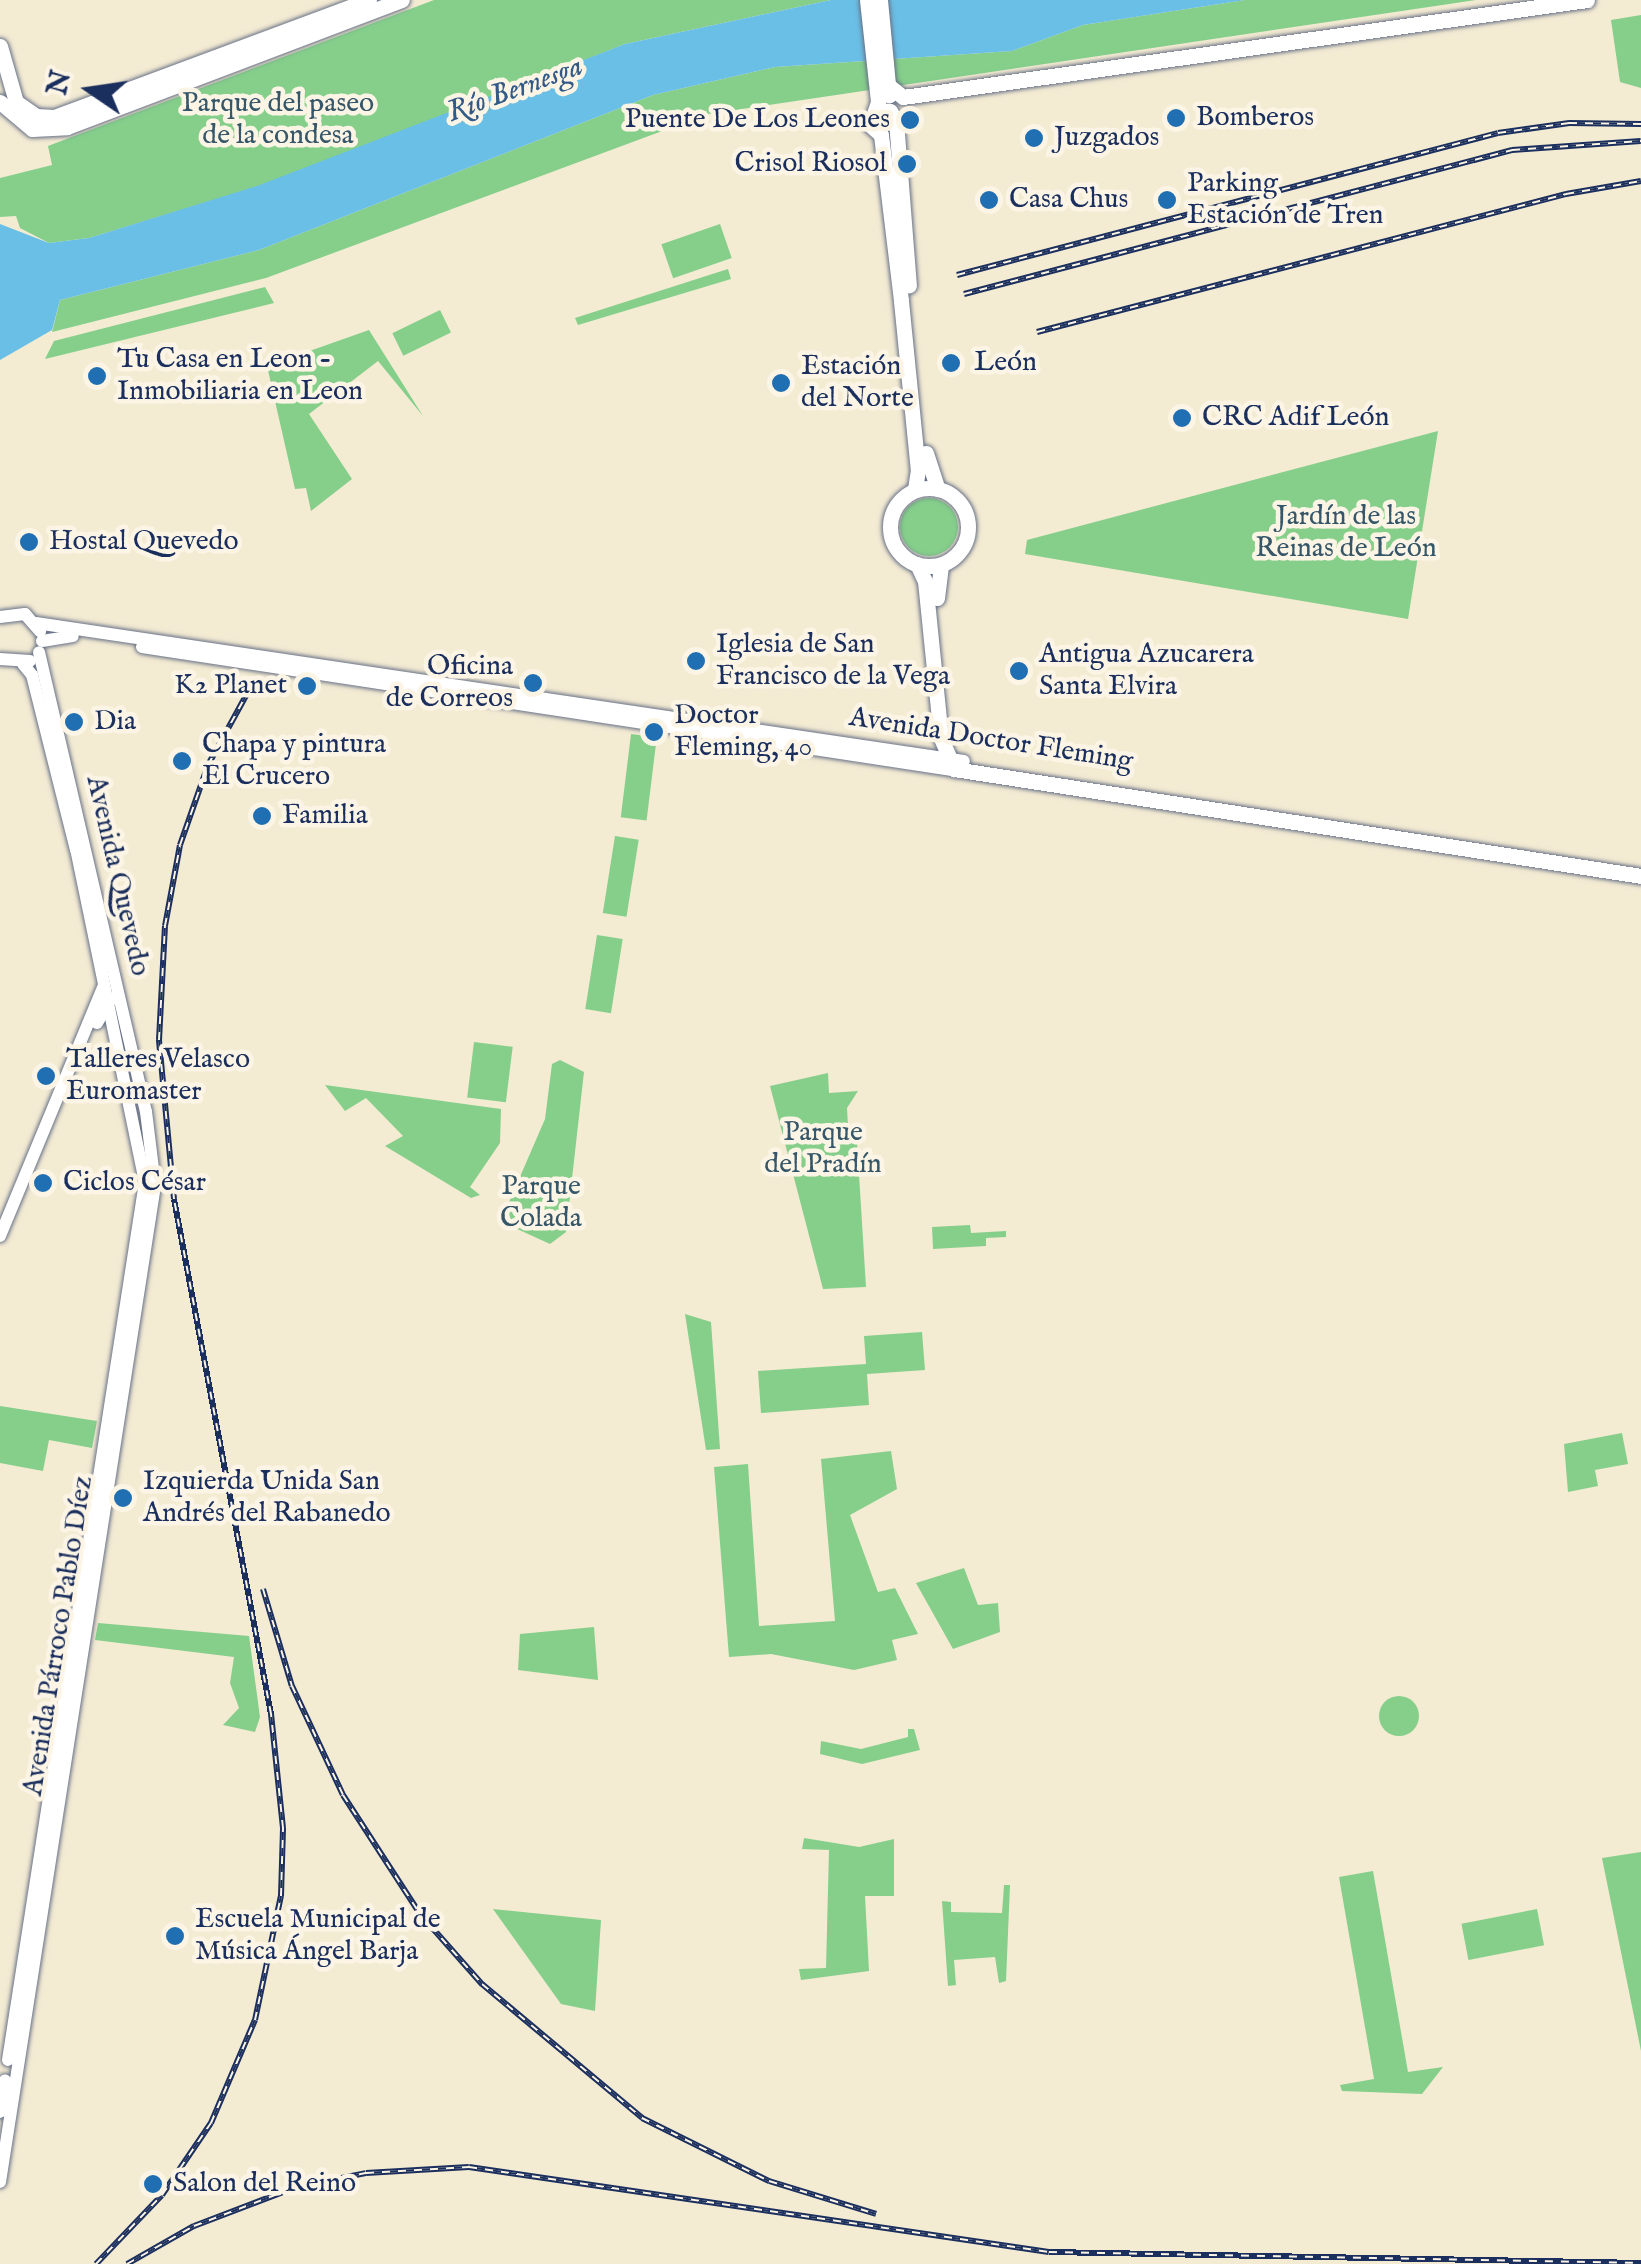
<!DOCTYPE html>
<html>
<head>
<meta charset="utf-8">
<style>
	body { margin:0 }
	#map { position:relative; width:1641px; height:2264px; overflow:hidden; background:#f4ebd3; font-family:"IM FELL English",serif }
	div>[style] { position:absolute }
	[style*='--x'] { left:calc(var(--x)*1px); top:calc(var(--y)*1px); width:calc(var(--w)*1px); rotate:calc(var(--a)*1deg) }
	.green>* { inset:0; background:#85cf8b; transform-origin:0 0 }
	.round { border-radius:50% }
	.water>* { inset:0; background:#6abfe6 }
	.roads { filter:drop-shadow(0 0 2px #677187) drop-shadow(0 0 2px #677187) }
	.secondary>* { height:12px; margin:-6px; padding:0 6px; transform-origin:6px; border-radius:6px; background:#fff }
	.primary>* { height:15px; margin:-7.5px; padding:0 7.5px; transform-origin:7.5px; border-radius:7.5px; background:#fff }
	.primary>.ring { margin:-7.5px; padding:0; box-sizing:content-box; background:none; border:15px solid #fff; border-radius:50% }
	.rail>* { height:6px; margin-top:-3px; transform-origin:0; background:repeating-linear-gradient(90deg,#fcf5e5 0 8px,#1b2f5e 0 16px); box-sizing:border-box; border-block:2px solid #1b2f5e }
	.dots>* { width:28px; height:28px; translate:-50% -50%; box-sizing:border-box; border:5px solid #fcf5e5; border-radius:50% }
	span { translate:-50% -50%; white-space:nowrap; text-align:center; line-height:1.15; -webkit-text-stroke:9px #fcf5e5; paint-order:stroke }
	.park-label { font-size:28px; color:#365769 }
	.poi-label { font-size:28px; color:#1b2f5e }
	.left { translate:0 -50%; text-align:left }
	.right { translate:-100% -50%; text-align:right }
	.street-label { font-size:28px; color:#1b2f5e }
	.water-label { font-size:30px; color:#335a87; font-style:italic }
	.north { position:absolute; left:40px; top:40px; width:100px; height:100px; -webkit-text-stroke:8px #fcf5e5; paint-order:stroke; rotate:283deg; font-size:28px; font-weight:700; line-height:40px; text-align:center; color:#1b2f5e }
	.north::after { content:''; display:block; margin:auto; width:35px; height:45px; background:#1b2f5e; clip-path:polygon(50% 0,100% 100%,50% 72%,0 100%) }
</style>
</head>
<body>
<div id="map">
	<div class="green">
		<i style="clip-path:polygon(434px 0,831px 0,625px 44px,289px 177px,89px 238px,49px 243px,20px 228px,16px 216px,0 217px,0 178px,52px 165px,48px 146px)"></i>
		<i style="clip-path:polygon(1245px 0,1476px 0,708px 114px,266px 278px,52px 332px,60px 300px,259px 250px,653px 95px,775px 67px,1012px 51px,1083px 25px)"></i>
		<i style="clip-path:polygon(1641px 15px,1641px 88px,1620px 82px,1611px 20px)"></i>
		<i style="left:720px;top:224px;width:36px;height:62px;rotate:71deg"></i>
		<i style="clip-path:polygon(728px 269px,731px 279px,578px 325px,575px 318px)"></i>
		<i style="clip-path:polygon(265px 287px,274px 303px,45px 359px,54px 341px)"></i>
		<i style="left:440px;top:310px;width:25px;height:53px;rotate:64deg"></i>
		<i style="clip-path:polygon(369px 330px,423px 416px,378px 361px,309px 414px,352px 479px,311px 511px,306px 488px,295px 489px,267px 366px)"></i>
		<i style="clip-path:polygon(1438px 431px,1408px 619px,1025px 554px,1027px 540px)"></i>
		<i class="round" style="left:900px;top:498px;width:58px;height:58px"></i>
		<i style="left:631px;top:734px;width:26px;height:84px;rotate:7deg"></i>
		<i style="left:615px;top:836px;width:24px;height:78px;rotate:9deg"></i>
		<i style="left:597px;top:935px;width:26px;height:75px;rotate:9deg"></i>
		<i style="left:474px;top:1042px;width:39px;height:56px;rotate:7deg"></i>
		<i style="clip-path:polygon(560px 1060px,584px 1072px,566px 1232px,550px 1244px,515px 1228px,506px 1209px,545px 1119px,552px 1064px)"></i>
		<i style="clip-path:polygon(828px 1073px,829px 1093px,858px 1091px,847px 1108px,848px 1126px,856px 1126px,866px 1287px,823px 1289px,770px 1086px)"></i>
		<i style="clip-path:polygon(325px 1085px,501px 1109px,500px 1143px,470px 1187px,480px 1195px,471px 1198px,385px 1146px,403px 1136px,366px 1098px,345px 1111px)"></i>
		<i style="clip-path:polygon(970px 1225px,971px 1233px,1006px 1231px,1006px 1237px,986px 1238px,986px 1246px,933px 1249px,932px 1227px)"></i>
		<i style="clip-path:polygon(685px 1314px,711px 1322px,720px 1449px,706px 1450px)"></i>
		<i style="clip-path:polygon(922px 1332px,925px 1370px,867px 1374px,869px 1405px,761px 1413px,758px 1371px,866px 1364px,864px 1336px)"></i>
		<i style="clip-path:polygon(0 1406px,97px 1421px,92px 1448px,49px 1440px,43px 1471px,0 1463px)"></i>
		<i style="clip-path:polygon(1622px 1433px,1628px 1464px,1595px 1470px,1598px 1486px,1568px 1492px,1564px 1444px)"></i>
		<i style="clip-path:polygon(891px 1451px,897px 1489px,850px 1515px,878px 1592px,895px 1588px,918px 1634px,892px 1640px,897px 1660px,854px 1670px,771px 1654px,729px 1657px,714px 1467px,748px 1464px,759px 1626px,835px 1621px,821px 1459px)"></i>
		<i style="clip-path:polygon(964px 1568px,978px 1605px,998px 1603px,1000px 1632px,953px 1649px,916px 1583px)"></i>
		<i style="clip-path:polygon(98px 1623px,249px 1636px,260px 1717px,255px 1732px,223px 1725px,239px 1708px,230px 1683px,234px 1657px,95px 1640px)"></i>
		<i style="clip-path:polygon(594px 1627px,598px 1680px,518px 1670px,520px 1634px)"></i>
		<i class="round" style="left:1379px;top:1696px;width:40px;height:40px"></i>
		<i style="clip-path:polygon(908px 1729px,914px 1729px,920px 1750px,862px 1764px,820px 1754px,821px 1741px,861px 1749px,908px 1737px)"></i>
		<i style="clip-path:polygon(804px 1838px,859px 1847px,894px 1839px,894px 1896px,865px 1896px,869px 1971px,801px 1980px,799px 1969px,826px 1968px,829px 1850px,802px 1849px)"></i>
		<i style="clip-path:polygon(1641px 1852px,1641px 2051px,1602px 1858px)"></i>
		<i style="clip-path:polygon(1373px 1871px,1408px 2072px,1443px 2067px,1422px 2094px,1342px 2091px,1340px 2085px,1374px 2079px,1339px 1877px)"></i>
		<i style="clip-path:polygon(1004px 1885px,1010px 1885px,1006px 1981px,999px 1983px,995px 1957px,954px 1960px,956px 1985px,948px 1986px,942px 1901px,951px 1902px,951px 1912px,1002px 1913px)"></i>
		<i style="clip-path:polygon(493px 1909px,601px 1920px,595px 2011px,561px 2004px)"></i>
		<i style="left:1537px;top:1909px;width:37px;height:77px;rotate:79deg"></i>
	</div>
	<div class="water">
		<i style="clip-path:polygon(831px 0,1245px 0,1083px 25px,1012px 51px,775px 67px,653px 95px,259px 250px,60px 300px,52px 330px,0 360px,0 224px,49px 243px,89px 238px,257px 186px,625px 44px)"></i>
	</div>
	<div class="roads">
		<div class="secondary">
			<i style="--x:0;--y:617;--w:25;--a:-7"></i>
			<i style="--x:25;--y:614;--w:23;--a:49"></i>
			<i style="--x:36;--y:623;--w:938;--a:8.46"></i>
			<i style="--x:42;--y:641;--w:31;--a:-9"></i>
			<i style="--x:142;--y:647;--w:826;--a:8.63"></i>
			<i style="--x:0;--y:659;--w:30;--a:4"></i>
			<i style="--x:97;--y:1023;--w:28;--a:-60"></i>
			<i style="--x:0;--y:1236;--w:272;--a:-67.5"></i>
			<i style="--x:8;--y:2060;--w:889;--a:-81.13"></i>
			<i style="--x:145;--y:1182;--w:339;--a:-101.7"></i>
			<i style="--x:76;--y:850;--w:180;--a:-104.1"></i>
			<i style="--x:32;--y:675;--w:14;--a:-129"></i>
			<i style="--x:0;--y:2112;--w:32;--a:-81"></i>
			<i style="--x:0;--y:2182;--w:1009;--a:-81.16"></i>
			<i style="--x:155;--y:1185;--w:74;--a:-97"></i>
			<i style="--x:146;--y:1112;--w:472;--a:-103.1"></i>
		</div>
		<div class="primary">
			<i style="--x:867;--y:0;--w:103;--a:83.8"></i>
			<i style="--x:878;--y:102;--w:24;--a:109"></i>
			<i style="--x:870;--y:125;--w:15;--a:42"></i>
			<i style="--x:881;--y:135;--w:167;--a:83.1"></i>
			<i style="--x:901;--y:301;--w:170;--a:84.3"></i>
			<i style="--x:918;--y:470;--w:20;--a:99"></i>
			<i style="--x:880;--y:0;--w:96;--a:84.6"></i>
			<i style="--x:0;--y:46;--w:58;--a:74.1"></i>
			<i style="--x:16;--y:102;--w:24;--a:35"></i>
			<i style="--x:36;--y:116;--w:18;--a:3"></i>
			<i style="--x:54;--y:117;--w:336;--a:-20.4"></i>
			<i style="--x:889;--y:86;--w:18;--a:38"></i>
			<i style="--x:903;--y:97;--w:691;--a:-8.07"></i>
			<i style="--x:0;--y:102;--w:42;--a:40.2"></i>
			<i style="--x:32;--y:129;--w:35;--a:-3"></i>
			<i style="--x:67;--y:127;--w:358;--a:-20.8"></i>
			<i style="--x:877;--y:110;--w:13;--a:4"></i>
			<i style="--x:890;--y:111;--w:12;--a:59"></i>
			<i style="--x:896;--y:121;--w:165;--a:85.5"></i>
			<i style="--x:926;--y:453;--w:38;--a:72"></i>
			<i class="ring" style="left:890px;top:488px;width:63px;height:63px"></i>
			<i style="--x:917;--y:564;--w:19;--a:65"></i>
			<i style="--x:925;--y:581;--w:158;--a:84.2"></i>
			<i style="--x:941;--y:738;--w:34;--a:67"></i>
			<i style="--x:954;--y:769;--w:695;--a:8.85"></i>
			<i style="--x:937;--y:598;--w:33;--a:-83"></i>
		</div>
	</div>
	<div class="rail">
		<i style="--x:957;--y:275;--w:559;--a:-14.71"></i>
		<i style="--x:1498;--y:133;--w:72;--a:-8"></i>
		<i style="--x:1569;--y:123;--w:72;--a:0.8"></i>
		<i style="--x:964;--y:294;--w:567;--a:-14.72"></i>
		<i style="--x:1512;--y:150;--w:129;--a:-4"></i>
		<i style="--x:1037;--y:332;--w:547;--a:-14.62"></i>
		<i style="--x:1566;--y:194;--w:76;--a:-9.8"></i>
		<i style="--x:263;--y:1589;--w:101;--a:73.4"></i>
		<i style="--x:292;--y:1686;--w:120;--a:64.9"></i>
		<i style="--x:343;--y:1795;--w:142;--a:57.1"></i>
		<i style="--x:420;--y:1914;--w:94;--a:48.5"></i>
		<i style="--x:482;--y:1984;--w:209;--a:39.9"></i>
		<i style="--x:642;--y:2118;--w:142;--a:26.4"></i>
		<i style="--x:769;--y:2181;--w:112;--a:17.1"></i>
		<i style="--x:96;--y:2264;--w:95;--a:-46.3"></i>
		<i style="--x:162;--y:2195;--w:87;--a:-55.8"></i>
		<i style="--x:211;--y:2123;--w:112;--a:-66.9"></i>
		<i style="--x:255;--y:2020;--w:127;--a:-78.2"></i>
		<i style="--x:281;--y:1896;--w:68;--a:-88.3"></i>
		<i style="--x:283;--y:1828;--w:115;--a:-96"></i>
		<i style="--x:271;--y:1714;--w:524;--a:-100.67"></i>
		<i style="--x:174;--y:1199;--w:160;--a:-95.4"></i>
		<i style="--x:159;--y:1040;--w:114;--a:-87"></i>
		<i style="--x:165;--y:926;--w:82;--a:-79.5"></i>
		<i style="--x:180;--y:845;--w:85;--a:-70.7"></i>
		<i style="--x:208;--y:765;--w:98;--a:-61.3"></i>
		<i style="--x:127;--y:2264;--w:77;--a:-29.6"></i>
		<i style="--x:194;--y:2226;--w:109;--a:-20.9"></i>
		<i style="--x:296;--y:2187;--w:71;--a:-11.3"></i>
		<i style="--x:366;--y:2173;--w:103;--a:-3.3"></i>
		<i style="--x:469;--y:2167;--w:586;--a:8.34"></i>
		<i style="--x:1049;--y:2252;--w:592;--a:1.06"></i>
	</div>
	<div class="dots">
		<i style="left:1176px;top:118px;background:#1f6fb2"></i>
		<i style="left:910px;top:120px;background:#1f6fb2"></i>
		<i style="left:1034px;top:138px;background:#1f6fb2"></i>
		<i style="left:907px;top:164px;background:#1f6fb2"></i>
		<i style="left:989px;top:200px;background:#1f6fb2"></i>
		<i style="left:1167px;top:200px;background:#1f6fb2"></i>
		<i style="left:951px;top:363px;background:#1f6fb2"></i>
		<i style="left:97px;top:376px;background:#1f6fb2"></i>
		<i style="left:781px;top:383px;background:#1f6fb2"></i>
		<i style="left:1182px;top:418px;background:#1f6fb2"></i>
		<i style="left:29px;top:542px;background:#1f6fb2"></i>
		<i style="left:696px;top:661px;background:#1f6fb2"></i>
		<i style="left:1019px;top:671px;background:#1f6fb2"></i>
		<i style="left:533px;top:683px;background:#1f6fb2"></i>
		<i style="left:307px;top:686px;background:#1f6fb2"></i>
		<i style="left:74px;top:722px;background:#1f6fb2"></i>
		<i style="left:654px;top:732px;background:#1f6fb2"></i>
		<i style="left:182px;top:761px;background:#1f6fb2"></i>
		<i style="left:262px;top:816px;background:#1f6fb2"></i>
		<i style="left:46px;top:1076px;background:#1f6fb2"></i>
		<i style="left:43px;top:1183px;background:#1f6fb2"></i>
		<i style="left:123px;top:1498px;background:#1f6fb2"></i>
		<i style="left:175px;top:1936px;background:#1f6fb2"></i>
		<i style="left:153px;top:2184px;background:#1f6fb2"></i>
	</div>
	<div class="park-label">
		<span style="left:278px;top:120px">Parque del paseo<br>de la condesa</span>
		<span style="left:1346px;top:533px">Jardín de las<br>Reinas de León</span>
		<span style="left:823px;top:1149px">Parque<br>del Pradín</span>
		<span style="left:541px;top:1203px">Parque<br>Colada</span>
	</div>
	<div class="poi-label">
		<span class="left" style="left:1196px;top:118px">Bomberos</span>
		<span class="right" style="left:890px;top:120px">Puente De Los Leones</span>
		<span class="left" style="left:1054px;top:138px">Juzgados</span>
		<span class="right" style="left:887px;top:164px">Crisol Riosol</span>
		<span class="left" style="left:1187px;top:200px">Parking<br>Estación de Tren</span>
		<span class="left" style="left:1009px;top:200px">Casa Chus</span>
		<span class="left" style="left:117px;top:376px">Tu Casa en Leon -<br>Inmobiliaria en Leon</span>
		<span class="left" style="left:974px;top:363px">León</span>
		<span class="left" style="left:801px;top:383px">Estación<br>del Norte</span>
		<span class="left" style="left:1202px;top:418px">CRC Adif León</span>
		<span class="left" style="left:49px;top:542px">Hostal Quevedo</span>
		<span class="left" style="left:716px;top:661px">Iglesia de San<br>Francisco de la Vega</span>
		<span class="left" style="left:1039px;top:671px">Antigua Azucarera<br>Santa Elvira</span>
		<span class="right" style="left:513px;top:683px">Oficina<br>de Correos</span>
		<span class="right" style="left:287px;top:686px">K2 Planet</span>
		<span class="left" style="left:674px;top:732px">Doctor<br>Fleming, 40</span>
		<span class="left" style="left:94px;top:722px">Dia</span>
		<span class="left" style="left:202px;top:761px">Chapa y pintura<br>El Crucero</span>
		<span class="left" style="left:282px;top:816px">Familia</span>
		<span class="left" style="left:66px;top:1076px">Talleres Velasco<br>Euromaster</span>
		<span class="left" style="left:63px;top:1183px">Ciclos César</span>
		<span class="left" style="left:143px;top:1498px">Izquierda Unida San<br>Andrés del Rabanedo</span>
		<span class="left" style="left:195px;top:1936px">Escuela Municipal de<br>Música Ángel Barja</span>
		<span class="left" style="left:173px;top:2184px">Salon del Reino</span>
	</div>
	<div class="street-label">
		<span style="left:991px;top:740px;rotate:9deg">Avenida Doctor Fleming</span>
		<span style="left:117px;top:876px;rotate:77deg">Avenida Quevedo</span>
		<span style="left:59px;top:1636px;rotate:-81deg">Avenida Párroco Pablo Díez</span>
	</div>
	<div class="water-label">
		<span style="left:515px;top:90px;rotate:-20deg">Río Bernesga</span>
	</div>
	<div class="north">N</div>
</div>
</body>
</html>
